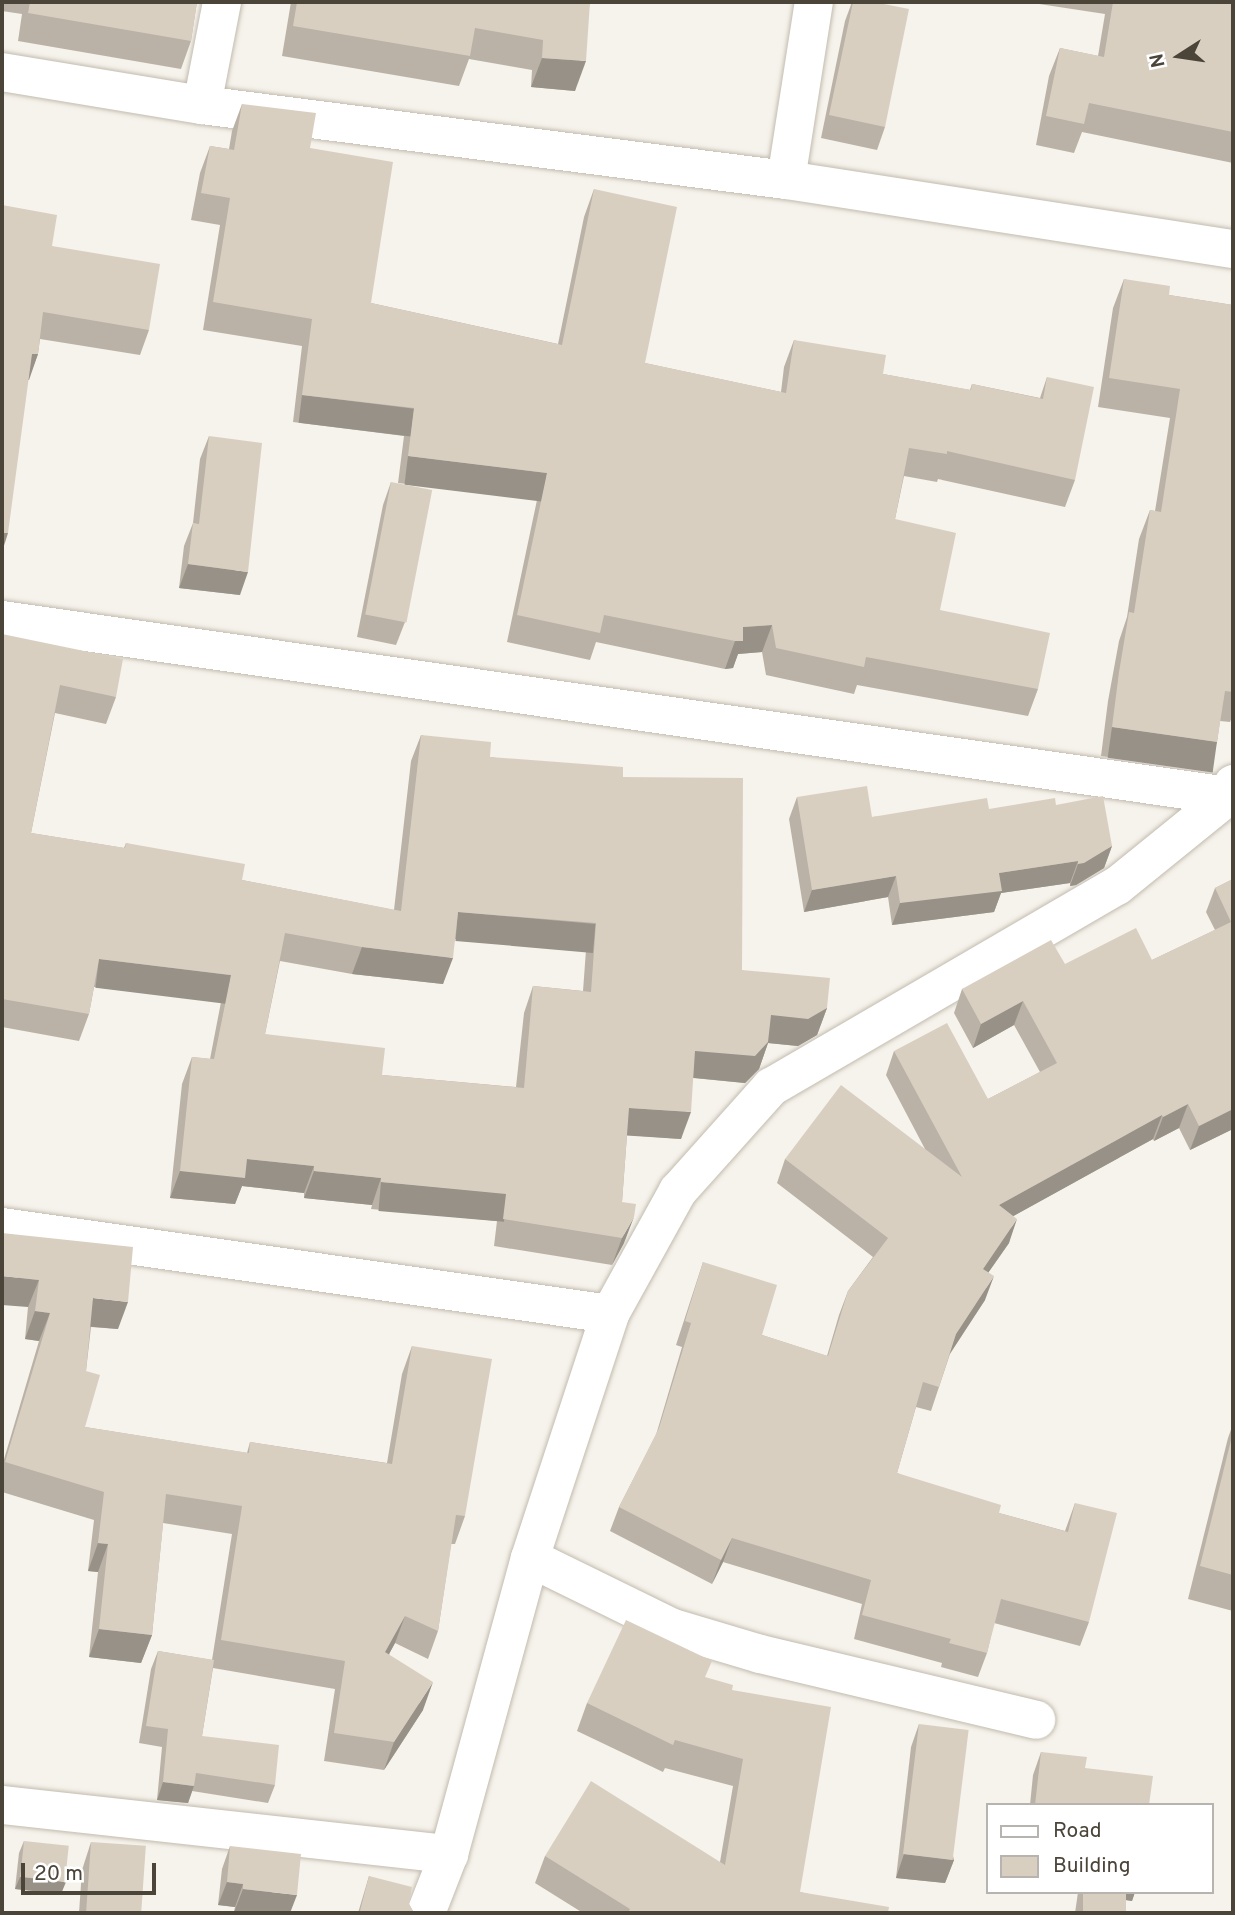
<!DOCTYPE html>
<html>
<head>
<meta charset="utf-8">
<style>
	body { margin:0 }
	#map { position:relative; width:1235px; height:1915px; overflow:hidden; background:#f6f3ec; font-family:Overpass,sans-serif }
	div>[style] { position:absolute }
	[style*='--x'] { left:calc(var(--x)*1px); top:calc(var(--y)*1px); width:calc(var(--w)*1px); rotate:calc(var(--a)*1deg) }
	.roads { filter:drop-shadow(0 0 2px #c2bbae) drop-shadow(0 0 2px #c2bbae) }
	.minor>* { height:38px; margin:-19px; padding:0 19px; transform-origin:19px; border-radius:19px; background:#fff }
	.wall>* { inset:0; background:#bab2a6 }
	.shaded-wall>* { inset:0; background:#979187; transform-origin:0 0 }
	.building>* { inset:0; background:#d8cfc1; transform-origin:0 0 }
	span { translate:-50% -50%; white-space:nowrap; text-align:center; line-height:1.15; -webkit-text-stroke:7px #fff; paint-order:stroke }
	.frame { position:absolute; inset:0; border:4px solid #4b4439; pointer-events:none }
	.legend { position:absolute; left:986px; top:1803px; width:228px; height:91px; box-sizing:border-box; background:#fff; border:2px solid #b7b4b0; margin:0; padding:9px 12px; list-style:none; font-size:21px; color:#4b4439 }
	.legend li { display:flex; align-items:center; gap:14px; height:35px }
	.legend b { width:35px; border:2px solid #b7b4b0 }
	.north { position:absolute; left:1144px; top:21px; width:70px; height:70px; -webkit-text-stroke:5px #fff; paint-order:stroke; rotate:258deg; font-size:19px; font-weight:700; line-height:28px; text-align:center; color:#4b4439 }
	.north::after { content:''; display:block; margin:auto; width:24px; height:32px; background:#4b4439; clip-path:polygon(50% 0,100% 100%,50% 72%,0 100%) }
	.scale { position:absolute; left:21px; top:1863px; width:135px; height:32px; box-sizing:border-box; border:4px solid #4b4439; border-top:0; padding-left:9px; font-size:21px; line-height:24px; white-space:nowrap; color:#4b4439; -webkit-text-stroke:5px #fff; paint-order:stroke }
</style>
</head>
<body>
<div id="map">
	<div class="roads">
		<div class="minor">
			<i style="--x:2;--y:72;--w:203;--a:9.4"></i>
			<i style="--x:202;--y:105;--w:589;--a:7.32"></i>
			<i style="--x:786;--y:180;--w:452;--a:8.8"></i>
			<i style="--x:202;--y:105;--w:105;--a:-79"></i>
			<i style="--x:786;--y:180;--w:180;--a:-81.1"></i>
			<i style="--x:2;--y:620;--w:1239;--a:8.17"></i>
			<i style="--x:2;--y:1227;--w:614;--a:8.14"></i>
			<i style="--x:530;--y:1558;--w:159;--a:26.1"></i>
			<i style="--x:673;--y:1628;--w:91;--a:16.6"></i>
			<i style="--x:760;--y:1654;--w:284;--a:13.4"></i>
			<i style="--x:2;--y:1805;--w:450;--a:6.3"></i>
			<i style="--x:426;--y:1913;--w:63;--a:-68.7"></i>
			<i style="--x:449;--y:1854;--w:307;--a:-74.7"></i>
			<i style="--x:530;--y:1558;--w:257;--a:-71.8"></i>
			<i style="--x:610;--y:1314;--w:141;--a:-61.1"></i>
			<i style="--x:678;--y:1191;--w:140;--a:-48.2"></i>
			<i style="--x:771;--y:1087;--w:400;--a:-30.2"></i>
			<i style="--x:1117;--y:886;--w:143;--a:-39"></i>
			<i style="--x:1228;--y:796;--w:13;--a:-67"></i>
		</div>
	</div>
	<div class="wall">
		<i style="clip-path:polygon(2px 2px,197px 2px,191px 41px,181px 69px,18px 41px,22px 14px,2px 11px)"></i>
		<i style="clip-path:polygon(291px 2px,590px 2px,575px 91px,531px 87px,532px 70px,469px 59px,459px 86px,282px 56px)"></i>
		<i style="clip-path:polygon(852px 2px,874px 2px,885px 127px,877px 150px,821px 138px,845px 21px)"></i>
		<i style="clip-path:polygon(1026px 2px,1233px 2px,1233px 163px,1082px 132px,1074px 153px,1036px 145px,1049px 76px,1060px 48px,1098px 56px,1105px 14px)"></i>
		<i style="clip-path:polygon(242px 104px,310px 148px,371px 303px,558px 344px,584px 217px,594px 189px,645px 363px,781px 392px,784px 367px,794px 340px,883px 374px,970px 390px,972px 384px,1040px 398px,1047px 377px,1075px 480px,1065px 507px,938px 479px,937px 482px,904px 476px,895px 519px,940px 610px,1038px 689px,1028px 716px,857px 685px,854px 694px,766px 675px,762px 652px,738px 654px,733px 668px,725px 669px,596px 642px,590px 660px,507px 642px,537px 500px,398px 483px,404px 436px,293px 422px,302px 346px,203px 330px,220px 225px,191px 220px,200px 173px,210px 146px,229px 149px,232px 131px)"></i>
		<i style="clip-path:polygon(2px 205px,52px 246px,149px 330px,140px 355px,40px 339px,38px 354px,28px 380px)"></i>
		<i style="clip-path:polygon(1124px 279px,1169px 295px,1233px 305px,1233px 714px,1230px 722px,1220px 721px,1217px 742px,1206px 771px,1101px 756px,1108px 701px,1119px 641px,1127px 617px,1139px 539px,1150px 510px,1155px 511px,1170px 418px,1098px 407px,1113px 308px)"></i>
		<i style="clip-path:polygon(209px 436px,240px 595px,179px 588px,184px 546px,193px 523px,200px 459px)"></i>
		<i style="clip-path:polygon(391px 482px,405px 622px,396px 645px,357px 637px,383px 505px)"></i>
		<i style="clip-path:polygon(evenodd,2px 634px,116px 697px,106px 724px,55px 713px,31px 833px,124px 848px,126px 843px,242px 880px,394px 910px,411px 761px,421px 735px,490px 757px,623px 777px,742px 970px,827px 1008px,817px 1035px,798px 1046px,768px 1043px,759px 1069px,745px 1083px,693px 1078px,681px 1139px,627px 1135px,622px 1202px,624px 1243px,612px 1265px,494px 1246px,497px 1221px,371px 1209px,372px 1205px,304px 1198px,304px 1193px,242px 1186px,235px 1204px,170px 1198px,182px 1084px,192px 1057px,210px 1059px,221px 1002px,94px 987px,89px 1014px,79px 1041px,2px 1027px,2px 634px,455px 939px,586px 950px,583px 991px,533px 986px,524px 1013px,516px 1087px,382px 1075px,265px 1034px,280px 961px,352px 974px,443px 984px,455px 939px)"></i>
		<i style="clip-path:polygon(797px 797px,872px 817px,1056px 805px,1112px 846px,1104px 868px,1076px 885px,1070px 886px,1070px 883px,1001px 893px,994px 912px,892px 925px,888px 897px,804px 912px,789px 819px)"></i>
		<i style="clip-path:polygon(1233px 879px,1233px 1129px,1190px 1150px,1179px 1128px,1154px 1141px,1153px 1139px,1013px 1216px,1009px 1243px,988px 1273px,985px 1300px,950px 1354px,931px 1411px,916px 1407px,897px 1473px,999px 1513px,1065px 1531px,1075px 1503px,1089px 1622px,1080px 1646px,994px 1623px,987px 1653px,978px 1677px,941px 1667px,942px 1663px,854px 1639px,862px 1604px,723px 1562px,712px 1584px,610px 1531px,619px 1507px,656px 1435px,682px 1347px,676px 1345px,703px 1262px,762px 1335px,827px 1356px,839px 1315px,848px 1291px,873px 1257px,777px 1183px,785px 1159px,925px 1149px,886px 1075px,894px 1051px,988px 1099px,1040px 1072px,1014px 1025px,973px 1048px,954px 1013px,962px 989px,1065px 964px,1152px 960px,1215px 930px,1206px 912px,1215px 888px)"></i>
		<i style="clip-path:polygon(2px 1233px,118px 1329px,91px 1327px,86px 1371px,85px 1427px,247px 1453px,250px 1442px,387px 1463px,402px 1374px,412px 1346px,465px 1516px,455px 1544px,451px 1544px,438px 1631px,428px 1659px,395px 1643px,389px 1654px,423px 1710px,384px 1770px,324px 1761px,335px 1689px,213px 1668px,202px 1736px,275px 1785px,268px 1803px,192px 1791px,188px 1803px,157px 1800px,162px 1747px,139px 1743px,151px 1669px,158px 1651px,212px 1660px,232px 1534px,163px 1523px,152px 1635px,141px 1663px,89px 1657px,98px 1572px,88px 1571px,94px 1520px,2px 1492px,2px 1466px,39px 1341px,25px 1339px,28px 1307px)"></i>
		<i style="clip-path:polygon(1233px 1424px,1233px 1611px,1188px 1599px,1228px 1438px)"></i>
		<i style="clip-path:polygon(706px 1678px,732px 1690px,800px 1892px,888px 1913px,583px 1913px,535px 1883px,545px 1856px,720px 1862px,733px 1786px,665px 1768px,663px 1772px,577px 1731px,587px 1703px)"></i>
		<i style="clip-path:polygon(919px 1724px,954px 1860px,945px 1883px,896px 1878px,911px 1747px)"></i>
		<i style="clip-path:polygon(1041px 1752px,1085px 1768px,1149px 1805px,1030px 1805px,1033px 1775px)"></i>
		<i style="clip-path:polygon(24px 1841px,61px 1894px,15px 1889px,19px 1853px)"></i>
		<i style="clip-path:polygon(91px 1842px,142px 1913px,79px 1913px,82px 1870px)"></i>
		<i style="clip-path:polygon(230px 1846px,290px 1913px,245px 1913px,234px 1912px,235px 1907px,218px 1905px,222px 1869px)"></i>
		<i style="clip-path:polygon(369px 1876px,409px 1904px,414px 1913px,358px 1913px)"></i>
		<i style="clip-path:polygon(1078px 1892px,1135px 1892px,1132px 1901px,1125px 1900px,1123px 1913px,1075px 1913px)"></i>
	</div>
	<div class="shaded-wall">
		<i style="clip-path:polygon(542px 58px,586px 61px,575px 91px,531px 87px)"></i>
		<i style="clip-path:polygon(32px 354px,38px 354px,29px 380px,22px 379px)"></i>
		<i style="left:302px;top:395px;width:113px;height:28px;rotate:7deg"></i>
		<i style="left:408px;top:456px;width:140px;height:29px;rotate:7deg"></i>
		<i style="clip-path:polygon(2px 533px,8px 533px,2px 552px)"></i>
		<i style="clip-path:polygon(188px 564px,248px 572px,240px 595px,179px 588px)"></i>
		<i style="clip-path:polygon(772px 625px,762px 652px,738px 654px,733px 668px,725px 669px,735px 641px,743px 627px)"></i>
		<i style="left:1112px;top:727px;width:106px;height:31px;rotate:8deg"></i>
		<i style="clip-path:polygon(1112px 846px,1104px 868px,1076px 885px,1070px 886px,1078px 864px)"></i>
		<i style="clip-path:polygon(1078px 861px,1070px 883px,1001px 893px,994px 912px,892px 925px,900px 903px,999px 873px)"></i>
		<i style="clip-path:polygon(896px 876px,888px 897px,804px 912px,812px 890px)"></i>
		<i style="left:458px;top:912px;width:138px;height:29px;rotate:5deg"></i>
		<i style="clip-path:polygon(362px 947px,453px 958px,443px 984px,352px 974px)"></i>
		<i style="left:99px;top:959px;width:133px;height:29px;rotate:7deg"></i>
		<i style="clip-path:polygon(1023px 1001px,1014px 1025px,973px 1048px,981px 1024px)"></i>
		<i style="clip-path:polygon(827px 1008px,817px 1035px,798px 1046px,768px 1043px,759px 1069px,745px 1083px,685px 1077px,695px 1051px,771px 1015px)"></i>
		<i style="clip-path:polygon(1188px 1104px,1179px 1128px,1154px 1141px,1163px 1117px)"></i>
		<i style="clip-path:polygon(629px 1108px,691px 1112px,681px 1139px,619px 1135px)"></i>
		<i style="clip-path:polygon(1233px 1109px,1233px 1129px,1190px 1150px,1199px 1126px)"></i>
		<i style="clip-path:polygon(1162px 1115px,1153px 1139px,990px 1229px,999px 1205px)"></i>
		<i style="clip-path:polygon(247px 1159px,314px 1166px,304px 1193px,242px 1186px,235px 1204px,170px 1198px,180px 1171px)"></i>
		<i style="clip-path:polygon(314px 1171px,381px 1178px,372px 1205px,304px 1198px)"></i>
		<i style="left:381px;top:1182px;width:126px;height:29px;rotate:5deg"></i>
		<i style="clip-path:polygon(634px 1217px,624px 1243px,612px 1265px,622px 1238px)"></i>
		<i style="clip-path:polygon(1017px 1219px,1009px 1243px,974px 1293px,983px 1269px)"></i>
		<i style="clip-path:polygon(2px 1276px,39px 1280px,28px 1307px,2px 1305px)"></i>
		<i style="clip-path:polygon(994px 1276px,985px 1300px,947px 1358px,956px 1334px)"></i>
		<i style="clip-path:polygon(93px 1298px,128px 1302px,118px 1329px,83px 1326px)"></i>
		<i style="clip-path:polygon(35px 1311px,50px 1313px,39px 1341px,25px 1339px)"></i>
		<i style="clip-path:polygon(732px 1538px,723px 1562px,712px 1584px,721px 1560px)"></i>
		<i style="clip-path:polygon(98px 1543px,108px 1544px,98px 1572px,88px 1571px)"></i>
		<i style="clip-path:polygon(405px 1616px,395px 1643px,375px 1680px,385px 1652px)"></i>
		<i style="clip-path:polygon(99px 1629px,152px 1635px,141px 1663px,89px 1657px)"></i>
		<i style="clip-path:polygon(433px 1682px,423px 1710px,384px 1770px,394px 1742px)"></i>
		<i style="clip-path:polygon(163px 1782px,194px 1786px,188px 1803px,157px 1800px)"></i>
		<i style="clip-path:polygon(904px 1854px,954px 1860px,945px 1883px,896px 1878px)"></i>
		<i style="clip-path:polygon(20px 1877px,66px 1882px,61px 1894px,15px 1889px)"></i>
		<i style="clip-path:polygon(227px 1882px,243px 1884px,235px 1907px,218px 1905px)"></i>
		<i style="clip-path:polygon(243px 1889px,297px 1895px,290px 1913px,245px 1913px,234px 1912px)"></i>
		<i style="clip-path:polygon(1123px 1892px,1135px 1892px,1132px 1901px,1120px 1899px)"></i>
	</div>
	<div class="building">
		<i style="clip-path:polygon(30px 2px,197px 2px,191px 41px,28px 13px)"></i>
		<i style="clip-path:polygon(297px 2px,590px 2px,586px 61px,542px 58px,543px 40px,475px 28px,470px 56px,293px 26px)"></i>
		<i style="clip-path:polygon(853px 2px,874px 2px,909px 9px,885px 127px,829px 115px)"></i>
		<i style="clip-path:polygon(1113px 2px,1233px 2px,1233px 132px,1089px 103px,1084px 124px,1046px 116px,1060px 48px,1104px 57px)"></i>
		<i style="clip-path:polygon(242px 104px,316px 113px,310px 148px,393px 162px,371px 303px,562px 345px,594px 189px,677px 207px,645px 363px,786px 393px,794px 340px,886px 355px,883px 374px,971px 390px,972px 384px,1043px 399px,1047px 377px,1094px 387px,1075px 480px,947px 451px,947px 454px,909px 448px,895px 519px,956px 533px,940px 610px,1050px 633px,1038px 689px,866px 657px,864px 667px,776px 648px,772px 625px,743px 627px,743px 641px,735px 641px,604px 615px,600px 633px,517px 615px,547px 473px,408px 456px,414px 408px,302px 395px,312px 319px,213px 302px,230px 198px,201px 193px,210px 146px,234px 150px)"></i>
		<i style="clip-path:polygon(2px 205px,57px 215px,52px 246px,160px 264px,149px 330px,43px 312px,38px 354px,32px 354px,8px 533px,2px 533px)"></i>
		<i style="clip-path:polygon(1124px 279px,1170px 286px,1169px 295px,1233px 305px,1233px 692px,1225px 691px,1217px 742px,1112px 727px,1119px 672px,1129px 612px,1134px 613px,1150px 510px,1161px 512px,1180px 389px,1109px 378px)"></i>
		<i style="clip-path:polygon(209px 436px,262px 443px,248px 572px,188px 564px,193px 523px,199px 524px)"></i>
		<i style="left:391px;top:482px;width:42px;height:135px;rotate:11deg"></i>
		<i style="clip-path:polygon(evenodd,2px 634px,123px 659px,116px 697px,60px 685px,31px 833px,125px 848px,126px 843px,245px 864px,242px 880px,401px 911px,421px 735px,491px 742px,490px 757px,623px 767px,623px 777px,743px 778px,742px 970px,830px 978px,827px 1008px,808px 1019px,771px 1015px,768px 1042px,755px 1056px,695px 1051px,691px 1112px,629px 1108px,622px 1202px,636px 1204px,634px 1217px,622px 1238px,503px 1219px,506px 1194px,381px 1182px,381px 1178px,314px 1171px,314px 1166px,247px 1159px,245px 1178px,180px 1171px,192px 1057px,214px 1059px,231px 975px,99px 959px,89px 1014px,2px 999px,2px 634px,458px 912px,596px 923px,591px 992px,533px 986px,524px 1088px,382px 1075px,385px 1048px,265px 1034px,285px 933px,362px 947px,453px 958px,458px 912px)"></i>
		<i style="clip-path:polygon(867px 786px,872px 817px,987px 798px,989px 809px,1055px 798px,1056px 805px,1103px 796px,1112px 846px,1084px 863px,1078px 864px,1078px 861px,999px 873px,1002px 891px,900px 903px,896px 876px,812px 890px,797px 797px)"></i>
		<i style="clip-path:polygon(1233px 879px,1233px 1109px,1199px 1126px,1188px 1104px,1163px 1117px,1162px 1115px,999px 1205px,1017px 1219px,983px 1269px,994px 1276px,956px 1334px,939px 1387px,923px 1382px,897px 1473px,1001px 1505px,999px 1513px,1068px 1532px,1075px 1503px,1117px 1513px,1089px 1622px,1001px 1599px,987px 1653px,949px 1643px,951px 1639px,862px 1615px,871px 1580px,732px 1538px,721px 1560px,619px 1507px,659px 1428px,691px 1323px,685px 1321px,703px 1262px,777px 1285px,762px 1335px,828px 1356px,848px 1291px,888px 1238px,785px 1159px,841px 1085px,962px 1177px,894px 1051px,947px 1023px,988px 1099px,1057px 1063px,1023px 1001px,981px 1024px,962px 989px,1051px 940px,1065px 964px,1136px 928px,1152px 960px,1231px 922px,1215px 888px)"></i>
		<i style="clip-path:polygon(2px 1233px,133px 1247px,128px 1302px,93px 1298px,86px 1371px,100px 1375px,85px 1427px,249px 1453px,250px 1442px,392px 1464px,412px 1346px,492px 1359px,465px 1516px,456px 1515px,438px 1631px,405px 1616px,385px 1652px,433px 1682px,394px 1742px,334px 1733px,345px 1661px,221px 1640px,242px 1506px,166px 1494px,152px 1635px,99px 1629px,108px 1544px,98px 1543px,104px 1492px,5px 1462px,50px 1313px,35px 1311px,39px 1280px,2px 1276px)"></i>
		<i style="clip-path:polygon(1233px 1432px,1233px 1575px,1200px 1566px)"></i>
		<i style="clip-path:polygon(626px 1620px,712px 1661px,705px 1677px,733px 1685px,732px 1690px,831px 1707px,800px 1892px,889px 1907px,888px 1913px,628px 1913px,630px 1909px,545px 1856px,591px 1781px,725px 1865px,743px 1759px,675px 1740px,673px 1745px,587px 1703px)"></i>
		<i style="clip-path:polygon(158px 1651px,214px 1660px,202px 1736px,279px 1745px,275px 1785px,196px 1773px,194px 1786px,163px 1782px,168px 1729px,146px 1726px)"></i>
		<i style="left:919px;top:1724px;width:50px;height:131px;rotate:7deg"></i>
		<i style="clip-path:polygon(1041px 1752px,1087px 1757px,1085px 1768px,1153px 1776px,1149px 1805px,1035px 1805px)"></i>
		<i style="left:24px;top:1841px;width:45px;height:36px;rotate:6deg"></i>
		<i style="left:91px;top:1842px;width:55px;height:71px;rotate:4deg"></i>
		<i style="clip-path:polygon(230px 1846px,301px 1854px,297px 1895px,243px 1889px,243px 1884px,227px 1882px)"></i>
		<i style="clip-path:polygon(369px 1876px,412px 1887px,409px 1904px,414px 1913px,367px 1913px,360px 1911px)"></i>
		<i style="left:1083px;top:1892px;width:43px;height:21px"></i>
	</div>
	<div class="frame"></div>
	<ul class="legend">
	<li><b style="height:9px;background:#fff"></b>Road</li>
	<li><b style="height:19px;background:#d8cfc1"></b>Building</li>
	</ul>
	<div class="north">N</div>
	<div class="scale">20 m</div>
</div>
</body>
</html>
